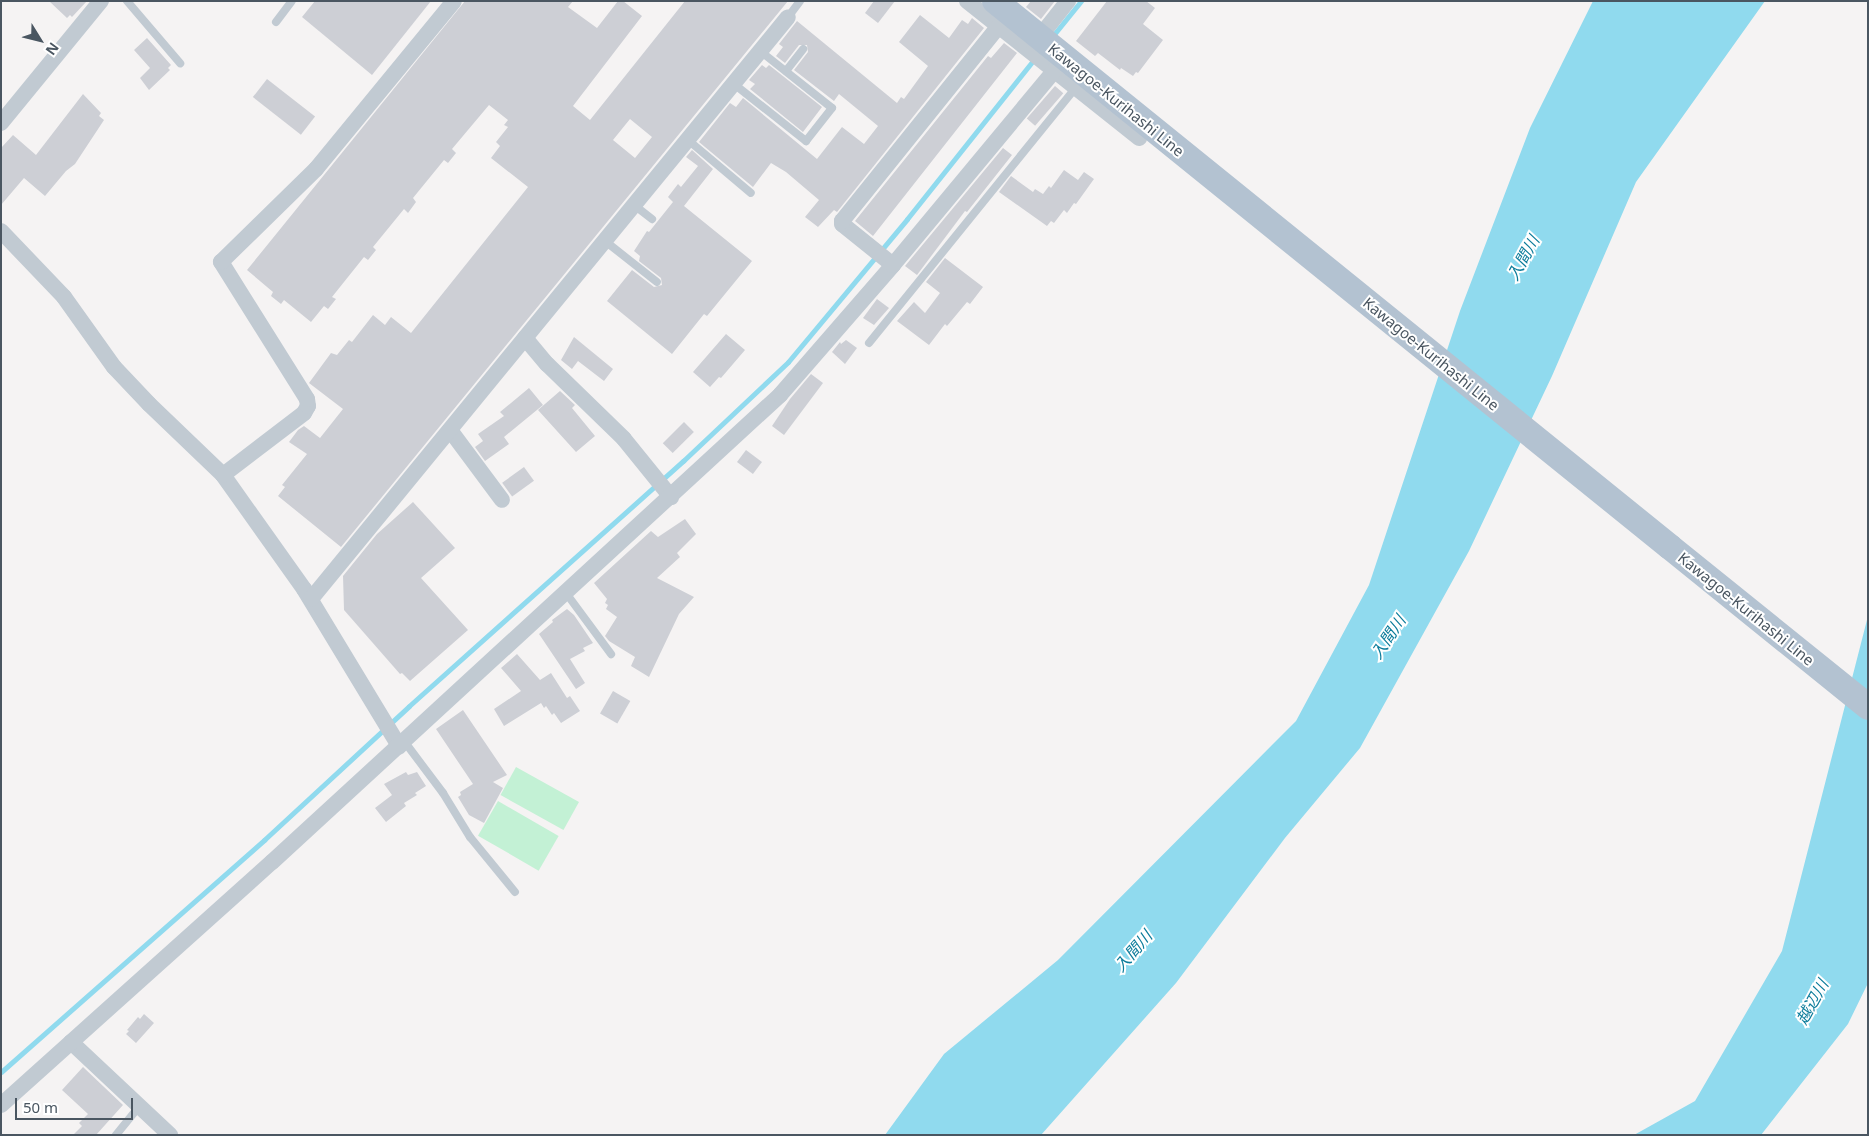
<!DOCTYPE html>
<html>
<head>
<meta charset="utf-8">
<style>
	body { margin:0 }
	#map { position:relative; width:1869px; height:1136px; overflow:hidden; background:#f5f3f3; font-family:"Noto Sans","Noto Sans JP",sans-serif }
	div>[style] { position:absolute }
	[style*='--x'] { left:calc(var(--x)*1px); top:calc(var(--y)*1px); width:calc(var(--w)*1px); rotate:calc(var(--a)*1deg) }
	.green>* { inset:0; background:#c3f1d5; transform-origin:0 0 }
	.water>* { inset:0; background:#90daee }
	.stream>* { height:5px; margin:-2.5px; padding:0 2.5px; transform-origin:2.5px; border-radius:2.5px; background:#90daee }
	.building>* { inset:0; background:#cdcfd5; transform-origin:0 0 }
	.service>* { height:8px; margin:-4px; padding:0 4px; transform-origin:4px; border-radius:4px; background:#c1cad2 }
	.minor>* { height:16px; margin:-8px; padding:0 8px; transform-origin:8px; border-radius:8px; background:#c1cad2 }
	.primary>* { height:26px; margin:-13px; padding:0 13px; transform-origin:13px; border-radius:13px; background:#b3c2d1 }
	.primary-bridge>* { height:26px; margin:-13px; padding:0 13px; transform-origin:13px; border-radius:13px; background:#b3c2d1 }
	span { translate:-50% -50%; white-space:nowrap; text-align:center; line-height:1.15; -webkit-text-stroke:4px #fff; paint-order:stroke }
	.street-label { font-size:15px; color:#4a5661 }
	.water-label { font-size:16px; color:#0c7c9b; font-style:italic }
	.frame { position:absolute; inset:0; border:2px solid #4a5661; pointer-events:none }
	.north { position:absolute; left:15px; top:15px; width:50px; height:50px; -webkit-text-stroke:4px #fff; paint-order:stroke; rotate:126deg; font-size:14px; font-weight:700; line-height:20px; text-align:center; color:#4a5661 }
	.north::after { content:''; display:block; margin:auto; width:18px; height:22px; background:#4a5661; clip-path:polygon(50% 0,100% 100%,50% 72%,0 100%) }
	.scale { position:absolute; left:15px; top:1098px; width:118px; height:22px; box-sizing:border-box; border:2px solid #4a5661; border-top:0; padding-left:6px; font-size:15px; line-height:18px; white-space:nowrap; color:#4a5661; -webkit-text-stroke:4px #fff; paint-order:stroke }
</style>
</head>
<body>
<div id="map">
	<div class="green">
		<i style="left:516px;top:767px;width:72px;height:32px;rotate:29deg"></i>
		<i style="left:498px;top:801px;width:70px;height:40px;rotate:30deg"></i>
	</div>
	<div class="water">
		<i style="clip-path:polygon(1593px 1px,1765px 1px,1636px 182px,1552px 376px,1469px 551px,1360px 748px,1285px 838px,1176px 983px,1041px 1135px,885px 1135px,944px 1054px,1058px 960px,1296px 721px,1369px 585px,1460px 311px,1530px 128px)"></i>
		<i style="clip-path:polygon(1868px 616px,1868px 983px,1848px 1024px,1761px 1135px,1634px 1135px,1695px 1101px,1782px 951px)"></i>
	</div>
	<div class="stream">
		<i style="--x:1051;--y:38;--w:48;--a:-51"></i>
		<i style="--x:1;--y:1072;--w:351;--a:-41.4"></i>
		<i style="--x:264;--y:840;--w:197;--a:-42.7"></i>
		<i style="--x:409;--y:706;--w:368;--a:-41.8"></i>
		<i style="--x:683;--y:461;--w:144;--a:-43.3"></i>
		<i style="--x:788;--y:362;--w:186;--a:-50.2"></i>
		<i style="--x:907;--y:219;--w:206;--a:-51.5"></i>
	</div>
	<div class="building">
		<i style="clip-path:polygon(49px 1px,87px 1px,72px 17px,70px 15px,67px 18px)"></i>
		<i style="clip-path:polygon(315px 1px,431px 1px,372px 75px,302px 17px)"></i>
		<i style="clip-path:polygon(evenodd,465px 1px,573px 1px,568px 7px,597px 28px,618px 1px,623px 1px,642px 16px,573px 106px,590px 120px,685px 1px,788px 1px,341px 547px,278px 496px,285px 487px,282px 485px,307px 454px,289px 442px,298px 430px,304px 426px,320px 438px,343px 409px,309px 383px,331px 353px,337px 355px,349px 340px,352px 342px,373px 315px,385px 325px,391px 317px,411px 333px,528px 187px,491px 158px,500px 146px,496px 142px,508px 127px,504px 125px,508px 120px,489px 105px,452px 149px,456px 153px,448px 163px,444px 160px,413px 198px,416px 202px,408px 213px,404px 209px,373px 247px,376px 250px,368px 260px,364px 257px,332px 297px,336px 299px,328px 309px,324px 306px,311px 322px,284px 300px,281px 304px,271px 296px,273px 292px,247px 270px,465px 1px,630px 119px,652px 137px,635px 158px,613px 140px,630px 119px)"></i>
		<i style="clip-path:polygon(874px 1px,895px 1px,878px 23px,865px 13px)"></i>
		<i style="clip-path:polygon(1031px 1px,1055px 1px,1041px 19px,1026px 7px)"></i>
		<i style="clip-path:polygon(1107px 1px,1146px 1px,1155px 8px,1143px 24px,1163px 40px,1138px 73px,1136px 72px,1133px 76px,1121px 68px,1120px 70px,1098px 53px,1095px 56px,1076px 41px)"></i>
		<i style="clip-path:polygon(920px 15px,949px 38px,962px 20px,968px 24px,972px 18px,984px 28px,837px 212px,834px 210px,818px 227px,805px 217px,819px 200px,786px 172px,771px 163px,753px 187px,699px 142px,730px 103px,736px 107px,743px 98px,817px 159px,842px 127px,864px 144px,878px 126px,839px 94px,834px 101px,794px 70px,808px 52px,807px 45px,799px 45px,785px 63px,776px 56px,783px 47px,779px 44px,797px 21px,897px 103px,901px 97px,904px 99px,928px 66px,899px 42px)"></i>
		<i style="clip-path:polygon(147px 38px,171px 65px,168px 68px,170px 70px,149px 90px,140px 78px,150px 68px,134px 50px)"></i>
		<i style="clip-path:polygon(1004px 43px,1017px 53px,873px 236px,855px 221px,988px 56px,991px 58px)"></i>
		<i style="clip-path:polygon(762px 65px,766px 68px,769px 65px,822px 107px,803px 132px,750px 89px,755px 84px,749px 80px)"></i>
		<i style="left:267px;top:79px;width:61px;height:23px;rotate:38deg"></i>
		<i style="left:1055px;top:86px;width:11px;height:43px;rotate:41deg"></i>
		<i style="clip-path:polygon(83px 94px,101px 113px,99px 116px,104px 120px,75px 164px,66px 171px,45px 196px,24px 178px,1px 205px,1px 148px,13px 135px,36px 155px)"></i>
		<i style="clip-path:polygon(1003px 148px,1012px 155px,967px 212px,965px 211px,917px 275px,905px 266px)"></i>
		<i style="clip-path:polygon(692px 150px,713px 169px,684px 206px,752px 261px,707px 316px,704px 314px,672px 354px,607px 301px,632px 270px,654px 287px,662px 285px,661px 278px,639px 261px,640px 256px,634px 251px,647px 231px,649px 232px,673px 202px,668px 197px,678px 184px,681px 187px,698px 166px,686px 157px)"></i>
		<i style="clip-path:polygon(1064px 170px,1078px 180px,1084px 172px,1094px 179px,1076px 204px,1074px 203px,1067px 213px,1064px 210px,1054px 223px,1051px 221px,1047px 226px,999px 192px,1011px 176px,1033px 192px,1035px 189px,1043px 194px,1049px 186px,1051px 188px)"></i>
		<i style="clip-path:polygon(945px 258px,983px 287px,970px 304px,967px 302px,947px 326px,945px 324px,929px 345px,897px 321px,914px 302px,925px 313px,940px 293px,926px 282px)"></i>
		<i style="clip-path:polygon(877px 299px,889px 308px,874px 325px,863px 318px)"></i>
		<i style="clip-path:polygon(726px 334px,745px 350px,721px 378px,719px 377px,710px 387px,693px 372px)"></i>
		<i style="clip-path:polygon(574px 337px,613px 369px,604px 381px,578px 361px,572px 369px,561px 360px)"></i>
		<i style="clip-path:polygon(846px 340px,857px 348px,845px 364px,832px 352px,840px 342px,841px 344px)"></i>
		<i style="clip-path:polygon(811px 374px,823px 383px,784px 435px,772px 426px,790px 399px)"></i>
		<i style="clip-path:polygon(529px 388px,543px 405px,504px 437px,509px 444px,485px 461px,475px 447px,483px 441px,478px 434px,504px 416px,500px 412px)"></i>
		<i style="clip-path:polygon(560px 391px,575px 405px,572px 408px,595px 436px,576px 452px,538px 410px)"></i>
		<i style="left:684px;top:422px;width:14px;height:30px;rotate:45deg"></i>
		<i style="left:746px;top:450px;width:20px;height:15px;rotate:37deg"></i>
		<i style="left:524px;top:467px;width:17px;height:27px;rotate:54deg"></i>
		<i style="clip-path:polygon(413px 502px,455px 548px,421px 578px,468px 630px,410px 681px,402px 673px,400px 674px,344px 610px,343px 576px,377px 534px)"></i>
		<i style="clip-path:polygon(685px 519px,696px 534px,677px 553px,680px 557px,657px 578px,694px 597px,679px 614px,649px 677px,631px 666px,635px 657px,609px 641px,605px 636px,617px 617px,606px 609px,608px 605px,605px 603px,607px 599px,594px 583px,651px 531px,658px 537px)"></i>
		<i style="clip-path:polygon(567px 609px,574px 615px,593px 643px,583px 648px,585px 651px,570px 659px,585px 683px,576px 689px,539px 634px,553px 622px,552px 620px)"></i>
		<i style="clip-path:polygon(517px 654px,540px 680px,551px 673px,567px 698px,570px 696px,580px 711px,561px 723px,554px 713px,552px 715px,546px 706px,544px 708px,541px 703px,504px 726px,494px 709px,521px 691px,501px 668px)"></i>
		<i style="left:613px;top:691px;width:20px;height:26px;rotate:30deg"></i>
		<i style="clip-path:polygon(463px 710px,507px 775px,493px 782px,503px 788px,484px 823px,469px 815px,458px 797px,461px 795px,460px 792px,473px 784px,436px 729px)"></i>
		<i style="clip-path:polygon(406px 772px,408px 775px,417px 772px,426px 786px,415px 793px,417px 795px,404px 803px,406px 806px,386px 822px,375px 808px,392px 795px,384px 784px)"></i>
		<i style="clip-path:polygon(144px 1014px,154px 1023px,136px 1043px,126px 1034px,129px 1031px,127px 1030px,138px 1017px,140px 1019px)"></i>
		<i style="clip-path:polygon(83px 1067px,123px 1105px,96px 1135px,73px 1135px,82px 1126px,79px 1123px,88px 1114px,62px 1090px)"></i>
	</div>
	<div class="service">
		<i style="--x:127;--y:1;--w:82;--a:49.5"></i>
		<i style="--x:788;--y:17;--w:20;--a:-53"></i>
		<i style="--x:276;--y:22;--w:26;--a:-53"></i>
		<i style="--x:786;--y:71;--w:28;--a:-52"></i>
		<i style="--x:734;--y:84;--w:92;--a:38.4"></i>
		<i style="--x:806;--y:141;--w:42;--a:-51.8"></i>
		<i style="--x:832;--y:108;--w:92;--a:-141.6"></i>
		<i style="--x:688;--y:140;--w:82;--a:40.1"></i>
		<i style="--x:634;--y:205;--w:23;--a:38"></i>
		<i style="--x:605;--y:241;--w:66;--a:38.3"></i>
		<i style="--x:869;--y:343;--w:329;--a:-51"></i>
		<i style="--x:566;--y:593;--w:76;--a:53.6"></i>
		<i style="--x:404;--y:741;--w:65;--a:53.1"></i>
		<i style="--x:443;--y:793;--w:52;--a:58.5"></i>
		<i style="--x:470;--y:837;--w:71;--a:50.7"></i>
		<i style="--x:116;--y:1135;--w:36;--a:-51"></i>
	</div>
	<div class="minor">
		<i style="--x:967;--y:1;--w:220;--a:38.5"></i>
		<i style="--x:1034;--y:44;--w:55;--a:-51.7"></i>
		<i style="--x:1;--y:123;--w:158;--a:-50.7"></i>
		<i style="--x:1;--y:231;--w:91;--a:46.3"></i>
		<i style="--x:64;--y:297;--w:86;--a:54.5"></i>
		<i style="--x:114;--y:367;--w:51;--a:46.6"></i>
		<i style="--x:149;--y:404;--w:103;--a:43.8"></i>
		<i style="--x:223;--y:475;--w:140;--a:54.6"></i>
		<i style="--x:304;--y:589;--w:184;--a:58.8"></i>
		<i style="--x:893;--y:265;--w:65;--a:-141.2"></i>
		<i style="--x:842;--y:224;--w:3;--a:-90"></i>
		<i style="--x:842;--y:221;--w:250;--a:-51.2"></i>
		<i style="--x:525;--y:338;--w:34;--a:50"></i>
		<i style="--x:547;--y:364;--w:107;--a:44.2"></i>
		<i style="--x:624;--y:439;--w:75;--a:51"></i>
		<i style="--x:450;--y:430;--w:87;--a:53.4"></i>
		<i style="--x:223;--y:475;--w:102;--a:-37.4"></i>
		<i style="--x:304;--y:413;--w:8;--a:-60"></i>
		<i style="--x:308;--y:406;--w:7;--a:-98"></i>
		<i style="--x:307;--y:399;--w:162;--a:-122.1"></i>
		<i style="--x:221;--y:262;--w:133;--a:-44.4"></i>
		<i style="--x:316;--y:169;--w:217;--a:-50.6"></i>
		<i style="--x:311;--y:599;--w:752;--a:-50.66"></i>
		<i style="--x:71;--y:1042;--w:136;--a:43.2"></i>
		<i style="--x:1;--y:1105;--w:364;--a:-41.9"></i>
		<i style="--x:272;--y:862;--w:690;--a:-42.59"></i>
		<i style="--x:780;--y:395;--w:172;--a:-49"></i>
		<i style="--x:893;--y:265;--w:254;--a:-50.3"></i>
	</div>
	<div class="primary">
		<i style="--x:1670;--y:547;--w:255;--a:38.9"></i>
	</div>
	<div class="primary-bridge">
		<i style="--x:995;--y:1;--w:868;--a:38.97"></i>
	</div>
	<div class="street-label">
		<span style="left:1116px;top:100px;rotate:39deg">Kawagoe-Kurihashi Line</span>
		<span style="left:1431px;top:354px;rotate:39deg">Kawagoe-Kurihashi Line</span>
		<span style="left:1746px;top:609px;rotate:39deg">Kawagoe-Kurihashi Line</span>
	</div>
	<div class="water-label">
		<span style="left:1523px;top:258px;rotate:-61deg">入間川</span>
		<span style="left:1388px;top:637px;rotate:-56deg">入間川</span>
		<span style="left:1133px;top:951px;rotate:-49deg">入間川</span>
		<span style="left:1812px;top:1002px;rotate:-61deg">越辺川</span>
	</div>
	<div class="frame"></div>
	<div class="north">N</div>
	<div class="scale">50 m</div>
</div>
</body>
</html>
